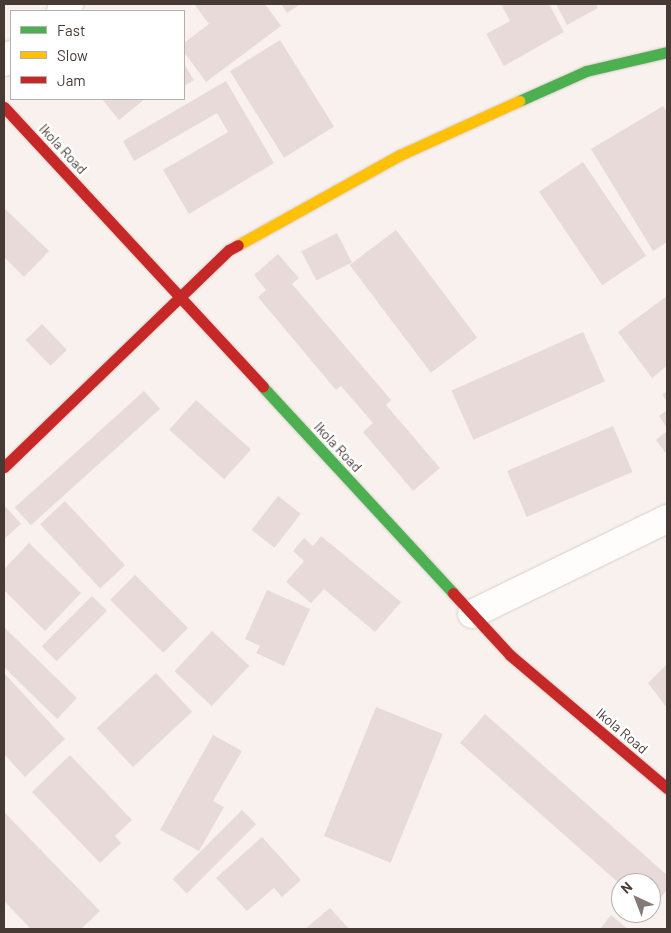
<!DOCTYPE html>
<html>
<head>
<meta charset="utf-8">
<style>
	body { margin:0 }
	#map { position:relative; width:671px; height:933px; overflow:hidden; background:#f9f1ee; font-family:Barlow,sans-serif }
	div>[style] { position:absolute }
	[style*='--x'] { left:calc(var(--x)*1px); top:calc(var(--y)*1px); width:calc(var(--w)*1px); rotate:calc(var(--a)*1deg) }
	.building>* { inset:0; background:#e9dada; transform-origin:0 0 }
	.roads { filter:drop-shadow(0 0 1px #d7cec9) drop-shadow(0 0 1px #d7cec9) }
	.street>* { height:28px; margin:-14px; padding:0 14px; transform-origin:14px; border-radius:14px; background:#fefdfc }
	.fast>* { height:11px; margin:-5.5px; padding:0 5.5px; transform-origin:5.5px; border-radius:5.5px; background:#4caf50 }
	.slow>* { height:11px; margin:-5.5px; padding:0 5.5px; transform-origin:5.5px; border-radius:5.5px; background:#ffc107 }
	.jam>* { height:11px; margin:-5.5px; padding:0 5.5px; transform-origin:5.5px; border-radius:5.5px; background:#c62828 }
	span { translate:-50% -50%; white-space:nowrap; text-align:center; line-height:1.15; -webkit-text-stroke:5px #fff; paint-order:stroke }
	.street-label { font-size:14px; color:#473a34 }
	.frame { position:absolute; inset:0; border:5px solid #473a34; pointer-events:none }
	.legend { position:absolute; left:10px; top:10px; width:175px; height:90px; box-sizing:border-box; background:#fff; border:1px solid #b5b0ae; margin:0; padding:6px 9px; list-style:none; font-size:15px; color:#473a34 }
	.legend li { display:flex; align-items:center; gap:10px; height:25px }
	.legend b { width:25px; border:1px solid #b5b0ae }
	.north { position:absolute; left:611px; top:873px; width:50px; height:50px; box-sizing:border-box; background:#fff; border:1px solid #b5b0ae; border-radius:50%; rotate:317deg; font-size:14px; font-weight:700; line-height:20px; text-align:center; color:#473a34 }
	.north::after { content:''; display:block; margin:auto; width:18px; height:22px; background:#857a75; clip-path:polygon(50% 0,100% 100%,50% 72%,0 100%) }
</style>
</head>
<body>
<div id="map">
	<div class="building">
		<i style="clip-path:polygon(194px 4px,265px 4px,281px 26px,206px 82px,184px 52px,184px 43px,209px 24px)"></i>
		<i style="clip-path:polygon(281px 4px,301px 4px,287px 13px)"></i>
		<i style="clip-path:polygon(501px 4px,549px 4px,564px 32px,504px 66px,486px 34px,510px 21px)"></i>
		<i style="clip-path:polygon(556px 4px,596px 4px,598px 8px,567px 25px)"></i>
		<i style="left:280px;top:40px;width:102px;height:59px;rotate:58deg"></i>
		<i style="clip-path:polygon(184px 64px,194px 80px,184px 86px)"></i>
		<i style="clip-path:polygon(226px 81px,274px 163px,189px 214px,163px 170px,228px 132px,217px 113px,134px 161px,123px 141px)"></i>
		<i style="clip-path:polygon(102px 99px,145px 99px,119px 120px)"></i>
		<i style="clip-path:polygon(663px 106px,667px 112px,667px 242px,653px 251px,591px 149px)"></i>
		<i style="left:583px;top:162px;width:113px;height:53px;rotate:56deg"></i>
		<i style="clip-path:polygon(4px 208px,49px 251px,24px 277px,4px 257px)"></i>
		<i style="left:396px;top:230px;width:135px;height:58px;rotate:53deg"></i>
		<i style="left:337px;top:233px;width:33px;height:40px;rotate:63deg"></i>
		<i style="clip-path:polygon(278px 254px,299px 278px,292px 284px,391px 400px,386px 405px,440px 468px,413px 491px,363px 432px,373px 423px,341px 386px,336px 390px,258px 297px,266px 290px,254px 275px)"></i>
		<i style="clip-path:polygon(667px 296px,667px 366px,652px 378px,618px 332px)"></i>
		<i style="left:42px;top:324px;width:36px;height:23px;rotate:46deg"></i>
		<i style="left:583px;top:332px;width:54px;height:144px;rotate:66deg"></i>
		<i style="left:144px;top:391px;width:24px;height:174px;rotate:48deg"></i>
		<i style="clip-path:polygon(667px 391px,667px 401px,662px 395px)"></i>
		<i style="left:196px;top:400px;width:74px;height:40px;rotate:42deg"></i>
		<i style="clip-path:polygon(667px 410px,667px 428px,659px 416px)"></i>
		<i style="left:613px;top:426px;width:50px;height:115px;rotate:67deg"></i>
		<i style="clip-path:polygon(667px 431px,667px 455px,656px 440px)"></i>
		<i style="left:278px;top:496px;width:29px;height:43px;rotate:38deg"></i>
		<i style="left:65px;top:501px;width:88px;height:34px;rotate:47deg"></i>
		<i style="clip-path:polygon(4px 505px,21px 524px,4px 539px)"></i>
		<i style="clip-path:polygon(321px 536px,401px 602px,375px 632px,324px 589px,311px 603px,286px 582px,304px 561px,293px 551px,304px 538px,313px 546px)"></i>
		<i style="clip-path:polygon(29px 543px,81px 593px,45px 631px,4px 590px,4px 569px)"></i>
		<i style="left:135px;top:575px;width:75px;height:35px;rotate:45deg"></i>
		<i style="clip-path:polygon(267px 590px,310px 609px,284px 666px,256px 653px,260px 646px,245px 639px)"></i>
		<i style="left:92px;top:596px;width:21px;height:71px;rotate:45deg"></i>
		<i style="clip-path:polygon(4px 627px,77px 698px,57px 719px,4px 667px)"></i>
		<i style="left:212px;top:631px;width:51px;height:55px;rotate:43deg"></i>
		<i style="clip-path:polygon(667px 664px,667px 708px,648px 683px)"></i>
		<i style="clip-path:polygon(4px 673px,65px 739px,25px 777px,4px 754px)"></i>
		<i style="left:156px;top:673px;width:53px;height:81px;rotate:47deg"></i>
		<i style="left:376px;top:707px;width:72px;height:139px;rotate:22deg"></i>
		<i style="clip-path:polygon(485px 714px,667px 875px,667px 890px,651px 909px,651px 883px,621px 885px,460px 743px)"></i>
		<i style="clip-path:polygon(213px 735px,242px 751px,213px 801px,224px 807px,199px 851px,160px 830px)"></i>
		<i style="clip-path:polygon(70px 755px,132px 820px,115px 836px,121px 843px,100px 863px,32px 792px)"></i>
		<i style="left:242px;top:810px;width:20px;height:98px;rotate:45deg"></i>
		<i style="clip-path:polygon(4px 812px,100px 911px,81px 929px,31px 929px,4px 901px)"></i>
		<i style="clip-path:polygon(262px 837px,301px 880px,282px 897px,274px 888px,247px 911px,216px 878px)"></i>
		<i style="clip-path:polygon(330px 908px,349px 929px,305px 929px)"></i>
		<i style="clip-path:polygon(611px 915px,628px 929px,600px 929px)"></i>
	</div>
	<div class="roads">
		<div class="street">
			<i style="--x:61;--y:11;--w:11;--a:-41"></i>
			<i style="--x:4;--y:62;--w:10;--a:-45"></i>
			<i style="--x:472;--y:614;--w:217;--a:-26"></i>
		</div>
		<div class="fast">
			<i style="--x:519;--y:101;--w:73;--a:-24.1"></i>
			<i style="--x:586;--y:71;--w:83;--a:-13.2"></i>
			<i style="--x:263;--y:387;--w:280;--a:47.3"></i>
		</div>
		<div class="slow">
			<i style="--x:238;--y:245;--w:185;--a:-29.1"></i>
			<i style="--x:400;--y:155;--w:131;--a:-24.4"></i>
		</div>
		<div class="jam">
			<i style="--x:4;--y:107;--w:381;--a:47.2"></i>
			<i style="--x:4;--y:467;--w:313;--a:-44"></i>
			<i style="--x:229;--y:250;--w:10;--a:-29"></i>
			<i style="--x:453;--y:593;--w:84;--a:47.4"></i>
			<i style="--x:510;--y:655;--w:206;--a:40.3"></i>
		</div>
	</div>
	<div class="street-label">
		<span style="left:63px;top:149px;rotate:47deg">Ikola Road</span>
		<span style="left:338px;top:447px;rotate:47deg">Ikola Road</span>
		<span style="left:622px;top:731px;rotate:40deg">Ikola Road</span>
	</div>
	<div class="frame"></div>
	<ul class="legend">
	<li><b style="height:6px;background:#4caf50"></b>Fast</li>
	<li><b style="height:6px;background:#ffc107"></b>Slow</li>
	<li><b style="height:6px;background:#c62828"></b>Jam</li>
	</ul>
	<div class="north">N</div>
</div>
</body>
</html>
